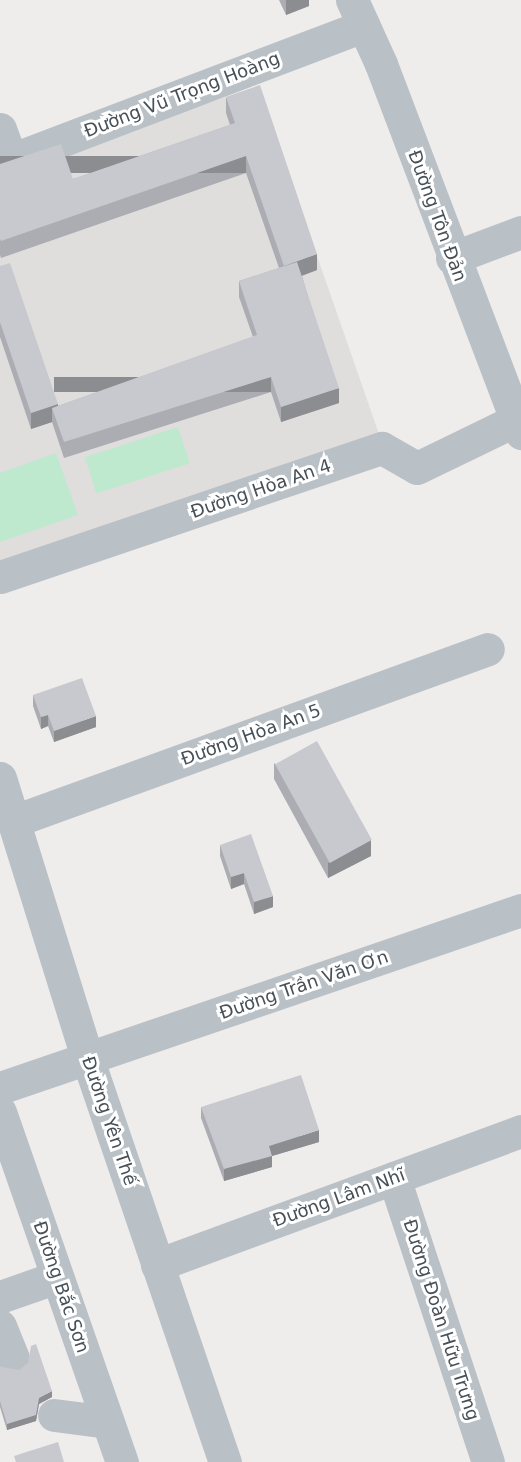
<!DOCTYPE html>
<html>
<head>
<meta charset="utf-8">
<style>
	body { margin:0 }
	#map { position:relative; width:521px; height:1462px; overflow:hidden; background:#efecec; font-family:"DejaVu Sans",sans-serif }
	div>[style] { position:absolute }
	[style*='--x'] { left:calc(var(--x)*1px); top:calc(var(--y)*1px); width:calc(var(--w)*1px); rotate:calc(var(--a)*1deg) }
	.education>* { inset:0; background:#e0dddd }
	.green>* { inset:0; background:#bee9ce; transform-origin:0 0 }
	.minor>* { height:33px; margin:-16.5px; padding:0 16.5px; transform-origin:16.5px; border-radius:16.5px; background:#b9c1c7 }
	.wall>* { inset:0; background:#abadb2 }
	.shaded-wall>* { inset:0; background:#8b8d91; transform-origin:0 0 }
	.building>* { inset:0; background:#c7c9cf; transform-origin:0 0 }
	span { translate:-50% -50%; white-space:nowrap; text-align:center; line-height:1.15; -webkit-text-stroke:6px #fff; paint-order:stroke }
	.street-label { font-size:18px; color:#475057 }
</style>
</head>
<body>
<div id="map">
	<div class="education">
		<i style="clip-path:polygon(258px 86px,380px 437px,0 568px,0 174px)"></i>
	</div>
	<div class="green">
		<i style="left:178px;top:427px;width:38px;height:98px;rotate:72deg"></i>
		<i style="clip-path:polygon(56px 453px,78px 515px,0 542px,0 473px)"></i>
	</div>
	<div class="minor">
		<i style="--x:352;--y:0;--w:70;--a:65.6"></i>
		<i style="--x:381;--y:64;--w:395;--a:69.2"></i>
		<i style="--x:0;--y:129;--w:33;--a:70"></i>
		<i style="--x:0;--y:164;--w:389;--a:-20.8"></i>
		<i style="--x:452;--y:258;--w:74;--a:-20.6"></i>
		<i style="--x:0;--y:577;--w:403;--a:-18.7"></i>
		<i style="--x:382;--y:448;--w:40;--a:29.7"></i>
		<i style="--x:417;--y:468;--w:108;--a:-25.9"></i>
		<i style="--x:0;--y:778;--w:295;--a:72.7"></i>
		<i style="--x:88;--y:1060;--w:425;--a:71.2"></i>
		<i style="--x:14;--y:821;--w:504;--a:-19.94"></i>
		<i style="--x:0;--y:1088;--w:551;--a:-18.86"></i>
		<i style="--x:0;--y:1112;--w:371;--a:70.8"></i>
		<i style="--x:394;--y:1178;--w:299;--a:71.7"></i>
		<i style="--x:157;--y:1265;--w:388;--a:-20.2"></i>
		<i style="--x:0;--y:1297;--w:60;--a:-19.3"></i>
		<i style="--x:0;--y:1326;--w:35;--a:68"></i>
		<i style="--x:54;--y:1415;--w:54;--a:7.4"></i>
	</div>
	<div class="wall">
		<i style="clip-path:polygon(279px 0,309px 0,309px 6px,286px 15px)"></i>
		<i style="clip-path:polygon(226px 97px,317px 270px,302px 276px,339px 403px,281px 422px,271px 392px,64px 458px,52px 422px,31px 429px,0 337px,0 266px,58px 406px,253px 337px,239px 297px,239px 281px,279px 268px,246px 173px,1px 258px,0 255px,0 164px,73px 179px,230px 125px,226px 113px)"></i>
		<i style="clip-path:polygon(33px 695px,96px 727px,54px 742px,48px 726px,41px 729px,33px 706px)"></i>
		<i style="clip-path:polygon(274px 763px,371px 856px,328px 878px,274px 779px)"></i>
		<i style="clip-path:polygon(220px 845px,273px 907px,254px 914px,244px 884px,231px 889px,220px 856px)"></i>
		<i style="clip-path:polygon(201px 1107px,319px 1142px,272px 1156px,272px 1167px,224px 1181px,201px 1118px)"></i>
		<i style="clip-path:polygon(0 1365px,2px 1367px,52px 1397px,39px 1404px,36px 1421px,7px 1430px,0 1407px)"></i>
	</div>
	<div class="shaded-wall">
		<i style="clip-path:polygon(286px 0,309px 0,309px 6px,286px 15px)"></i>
		<i style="left:246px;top:156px;width:17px;height:259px;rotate:90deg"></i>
		<i style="clip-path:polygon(317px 254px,317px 270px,284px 282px,284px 266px)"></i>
		<i style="left:271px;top:377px;width:15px;height:217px;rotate:90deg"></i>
		<i style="clip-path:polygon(339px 388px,339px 403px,281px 422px,281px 407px)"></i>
		<i style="clip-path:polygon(58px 404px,58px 420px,52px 408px,52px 422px,31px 429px,31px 413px)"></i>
		<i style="clip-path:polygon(48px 715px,48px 726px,41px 729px,41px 717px)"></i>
		<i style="clip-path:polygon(96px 716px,96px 727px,54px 742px,54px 731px)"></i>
		<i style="clip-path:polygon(371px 840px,371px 856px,328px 878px,328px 863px)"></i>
		<i style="clip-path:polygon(244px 873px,244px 884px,231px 889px,231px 877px)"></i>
		<i style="clip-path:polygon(273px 896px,273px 907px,254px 914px,254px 902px)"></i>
		<i style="clip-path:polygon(319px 1130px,319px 1142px,272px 1156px,272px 1167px,224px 1181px,224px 1169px,269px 1146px)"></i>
		<i style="clip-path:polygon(52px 1391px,52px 1397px,39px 1404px,36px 1421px,7px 1430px,7px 1424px,39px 1398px)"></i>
	</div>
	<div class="building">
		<i style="clip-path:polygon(260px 85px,317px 254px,284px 266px,246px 156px,1px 241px,0 239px,0 164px,61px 144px,73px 179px,235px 123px,226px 97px)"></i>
		<i style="clip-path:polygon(297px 262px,339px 388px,281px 407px,271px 377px,64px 442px,52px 408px,257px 335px,239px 281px)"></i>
		<i style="clip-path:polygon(10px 263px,58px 404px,31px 413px,0 322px,0 266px)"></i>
		<i style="clip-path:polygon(82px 678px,96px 716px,54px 731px,48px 715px,41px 717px,33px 695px)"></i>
		<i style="left:317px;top:741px;width:113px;height:48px;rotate:61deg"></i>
		<i style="clip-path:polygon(251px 834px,273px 896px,254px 902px,244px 873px,231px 877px,220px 845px)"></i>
		<i style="clip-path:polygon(301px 1075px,319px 1130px,269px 1146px,272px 1156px,224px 1169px,201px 1107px)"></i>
		<i style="clip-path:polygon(36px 1344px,52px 1391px,39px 1398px,36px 1415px,7px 1424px,0 1401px,0 1365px,2px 1367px,19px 1370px,28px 1363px,31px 1346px)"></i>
		<i style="clip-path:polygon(58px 1442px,64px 1462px,16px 1462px,14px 1456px)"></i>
	</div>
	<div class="street-label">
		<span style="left:182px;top:95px;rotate:-21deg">Đường Vũ Trọng Hoàng</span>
		<span style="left:437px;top:216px;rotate:70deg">Đường Tôn Đản</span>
		<span style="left:261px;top:489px;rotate:-19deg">Đường Hòa An 4</span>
		<span style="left:251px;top:735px;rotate:-20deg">Đường Hòa An 5</span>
		<span style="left:304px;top:985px;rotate:-19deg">Đường Trần Văn Ơn</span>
		<span style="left:109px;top:1121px;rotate:71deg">Đường Yên Thế</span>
		<span style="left:339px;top:1198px;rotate:-20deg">Đường Lâm Nhĩ</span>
		<span style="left:61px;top:1287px;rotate:71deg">Đường Bắc Sơn</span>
		<span style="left:441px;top:1320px;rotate:72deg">Đường Đoàn Hữu Trưng</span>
	</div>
</div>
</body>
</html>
